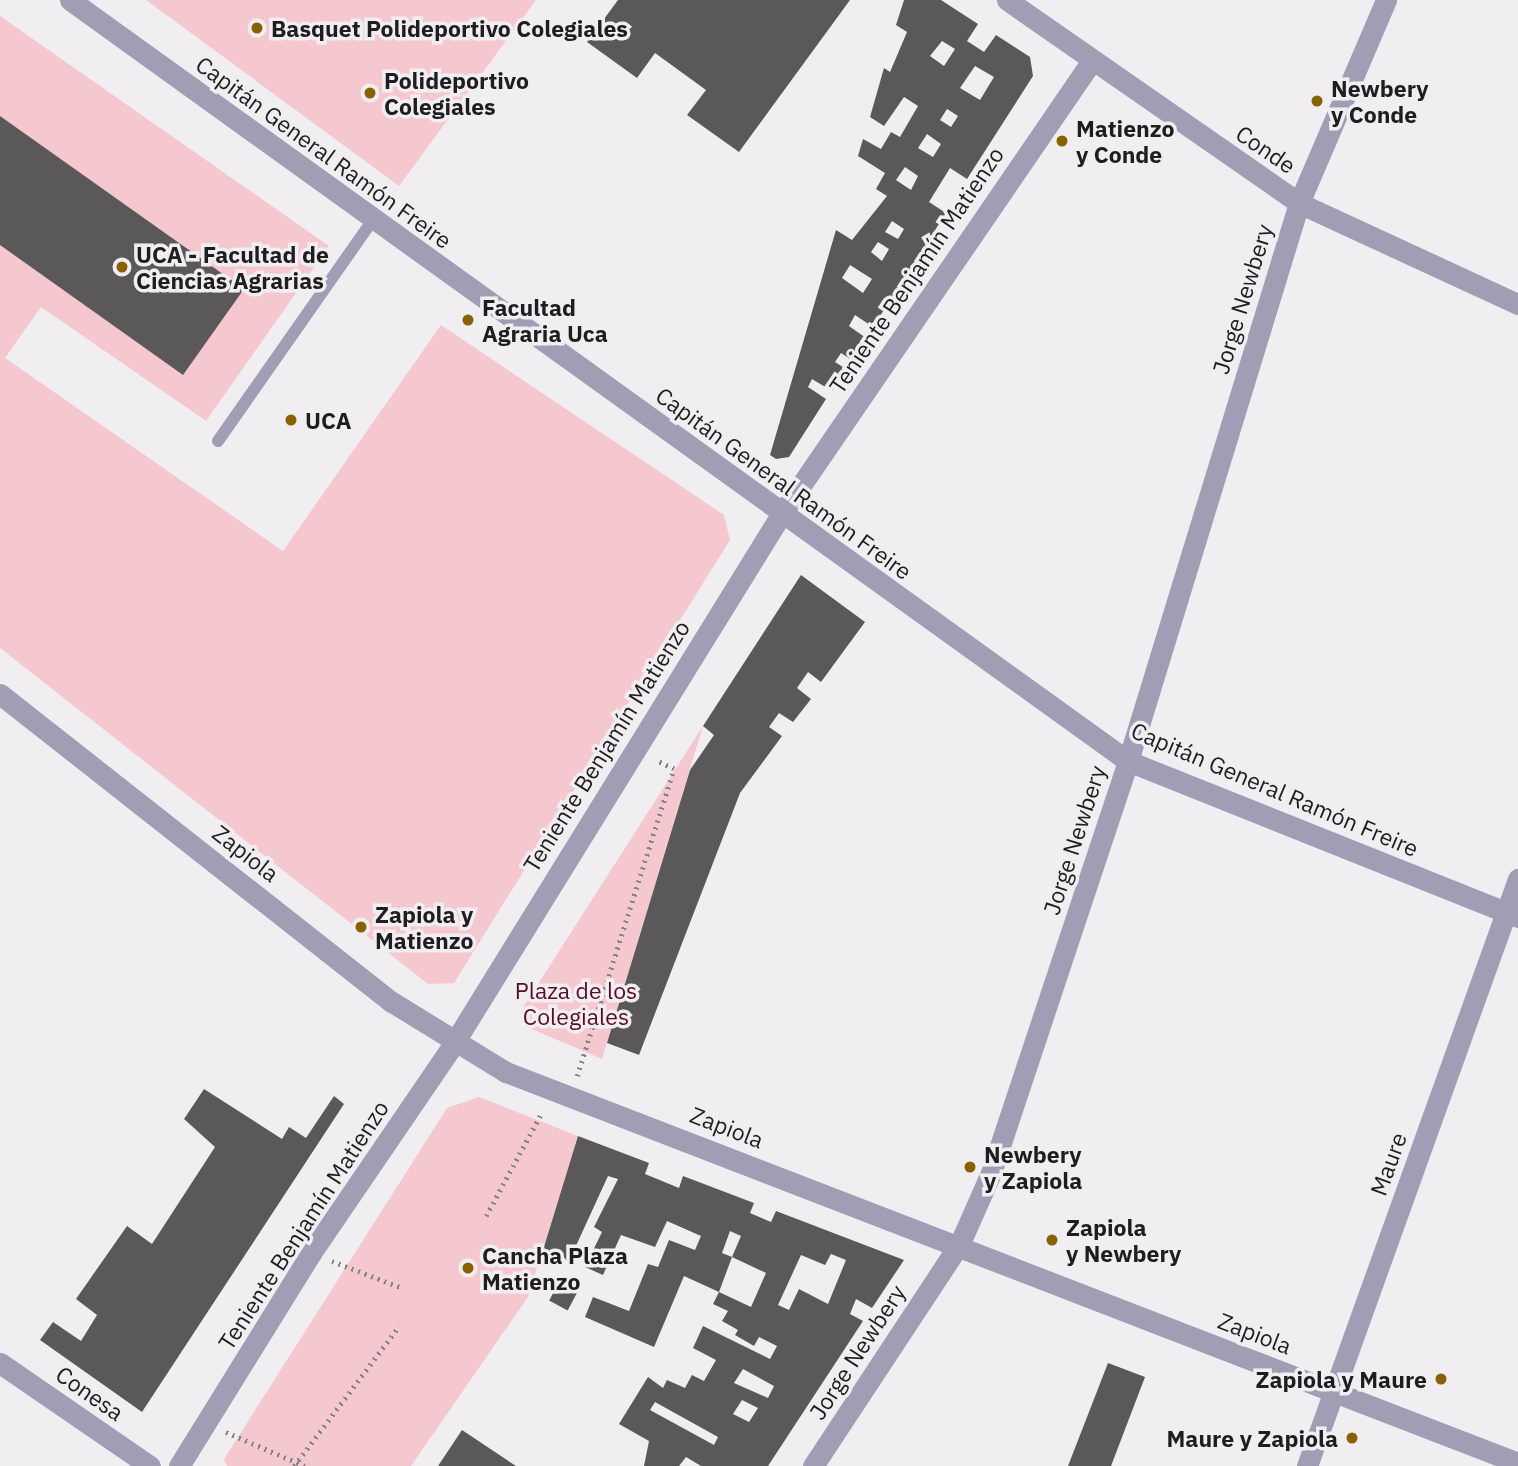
<!DOCTYPE html>
<html>
<head>
<meta charset="utf-8">
<style>
	body { margin:0 }
	#map { position:relative; width:1518px; height:1466px; overflow:hidden; background:#f1eef2; font-family:"IBM Plex Sans",sans-serif }
	div>[style] { position:absolute }
	[style*='--x'] { left:calc(var(--x)*1px); top:calc(var(--y)*1px); width:calc(var(--w)*1px); rotate:calc(var(--a)*1deg) }
	.green>* { inset:0; background:#f5c8d0 }
	.building>* { inset:0; background:#5b585a; transform-origin:0 0 }
	.path>* { height:4.5px; margin-top:-2.25px; transform-origin:0; background:repeating-linear-gradient(90deg,#868487 0 2px,transparent 0 7px) }
	.lane>* { height:12px; margin:-6px; padding:0 6px; transform-origin:6px; border-radius:6px; background:#a09db4 }
	.street>* { height:21px; margin:-10.5px; padding:0 10.5px; transform-origin:10.5px; border-radius:10.5px; background:#a09db4 }
	.dots>* { width:19px; height:19px; translate:-50% -50%; box-sizing:border-box; border:4px solid #f1eef2; border-radius:50% }
	span { translate:-50% -50%; white-space:nowrap; text-align:center; line-height:1.15; -webkit-text-stroke:7px #f1eef2; paint-order:stroke }
	.poi-label { font-size:23px; color:#1f1e1f; font-weight:700 }
	.left { translate:0 -50%; text-align:left }
	.right { translate:-100% -50%; text-align:right }
	.street-label { font-size:23px; color:#1f1e1f }
	.park-label { font-size:23px; color:#560d26 }
</style>
</head>
<body>
<div id="map">
	<div class="green">
		<i style="clip-path:polygon(146px 0,536px 0,399px 186px)"></i>
		<i style="clip-path:polygon(0 16px,329px 246px,206px 421px,41px 307px,5px 358px,283px 551px,441px 325px,724px 515px,730px 540px,454px 983px,428px 984px,0 648px)"></i>
		<i style="clip-path:polygon(703px 726px,602px 1059px,527px 1027px,524px 1006px)"></i>
		<i style="clip-path:polygon(479px 1097px,578px 1136px,528px 1297px,411px 1466px,227px 1466px,224px 1459px,447px 1108px)"></i>
	</div>
	<div class="building">
		<i style="clip-path:polygon(618px 0,850px 0,739px 152px,687px 115px,706px 90px,655px 53px,637px 78px,587px 42px)"></i>
		<i style="clip-path:polygon(evenodd,904px 0,941px 0,978px 24px,967px 41px,984px 52px,996px 35px,1030px 57px,1033px 76px,967px 179px,950px 168px,929px 202px,946px 213px,873px 327px,855px 315px,849px 326px,866px 338px,852px 360px,841px 353px,835px 362px,846px 369px,832px 391px,812px 379px,808px 387px,826px 399px,789px 457px,776px 459px,770px 455px,836px 230px,852px 240px,887px 196px,876px 189px,885px 173px,858px 156px,863px 139px,881px 149px,891px 132px,900px 137px,918px 106px,904px 97px,884px 126px,870px 117px,884px 68px,890px 72px,907px 32px,896px 25px,904px 0,942px 41px,955px 49px,944px 66px,930px 56px,942px 41px,904px 0,975px 66px,994px 77px,980px 100px,960px 88px,975px 66px,904px 0,947px 109px,958px 116px,951px 127px,940px 120px,947px 109px,904px 0,927px 134px,941px 144px,933px 157px,918px 148px,927px 134px,904px 0,905px 167px,918px 176px,911px 190px,896px 180px,905px 167px,904px 0,892px 221px,904px 229px,898px 239px,885px 232px,892px 221px,904px 0,878px 242px,889px 249px,882px 261px,871px 252px,878px 242px,904px 0,850px 265px,872px 279px,863px 293px,842px 278px,850px 265px)"></i>
		<i style="clip-path:polygon(0 116px,244px 289px,183px 375px,0 245px)"></i>
		<i style="clip-path:polygon(801px 575px,865px 622px,821px 682px,808px 672px,797px 688px,811px 699px,793px 722px,779px 713px,769px 727px,782px 736px,740px 793px,639px 1055px,607px 1043px,690px 770px,714px 735px,703px 726px)"></i>
		<i style="clip-path:polygon(204px 1089px,282px 1139px,289px 1127px,306px 1138px,334px 1096px,344px 1104px,142px 1412px,40px 1340px,53px 1322px,81px 1341px,97px 1315px,76px 1299px,127px 1226px,152px 1244px,215px 1147px,184px 1119px)"></i>
		<i style="clip-path:polygon(evenodd,578px 1136px,649px 1163px,645px 1174px,679px 1188px,683px 1176px,754px 1203px,750px 1213px,771px 1222px,776px 1211px,904px 1260px,872px 1308px,856px 1299px,850px 1314px,863px 1321px,768px 1466px,701px 1466px,686px 1457px,679px 1466px,644px 1466px,649px 1441px,619px 1424px,648px 1377px,663px 1388px,667px 1380px,685px 1388px,692px 1375px,704px 1381px,716px 1360px,693px 1348px,703px 1326px,770px 1359px,777px 1346px,759px 1337px,754px 1346px,735px 1335px,738px 1330px,722px 1321px,728px 1311px,713px 1304px,719px 1292px,751px 1307px,766px 1273px,732px 1257px,741px 1236px,730px 1231px,722px 1253px,732px 1257px,719px 1292px,684px 1276px,654px 1347px,585px 1317px,593px 1297px,629px 1311px,648px 1264px,658px 1267px,669px 1240px,695px 1250px,701px 1236px,667px 1221px,655px 1247px,621px 1235px,603px 1275px,585px 1267px,602px 1232px,594px 1227px,618px 1179px,608px 1176px,569px 1261px,543px 1250px,578px 1136px,831px 1254px,846px 1260px,828px 1304px,799px 1289px,789px 1310px,778px 1305px,801px 1255px,825px 1265px,831px 1254px,578px 1136px,743px 1369px,774px 1386px,768px 1398px,734px 1383px,743px 1369px,578px 1136px,742px 1400px,758px 1408px,749px 1422px,733px 1414px,742px 1400px,578px 1136px,655px 1402px,718px 1437px,714px 1445px,650px 1410px,655px 1402px)"></i>
		<i style="left:559px;top:1282px;width:21px;height:21px;rotate:28deg"></i>
		<i style="clip-path:polygon(1108px 1363px,1145px 1377px,1111px 1466px,1068px 1466px)"></i>
		<i style="clip-path:polygon(462px 1430px,516px 1466px,438px 1466px)"></i>
	</div>
	<div class="path">
		<i style="--x:577;--y:1076;--w:322;--a:-72.5"></i>
		<i style="--x:674;--y:769;--w:19;--a:-155"></i>
		<i style="--x:486;--y:1216;--w:118;--a:-61.7"></i>
		<i style="--x:332;--y:1261;--w:73;--a:20.9"></i>
		<i style="--x:226;--y:1432;--w:86;--a:23.3"></i>
		<i style="--x:294;--y:1466;--w:175;--a:-53.1"></i>
	</div>
	<div class="lane">
		<i style="--x:218;--y:441;--w:269;--a:-55"></i>
	</div>
	<div class="street">
		<i style="--x:70;--y:0;--w:1303;--a:35.73"></i>
		<i style="--x:1128;--y:761;--w:420;--a:21.8"></i>
		<i style="--x:1007;--y:0;--w:356;--a:34.8"></i>
		<i style="--x:1299;--y:203;--w:241;--a:24.8"></i>
		<i style="--x:0;--y:694;--w:499;--a:38.2"></i>
		<i style="--x:392;--y:1002;--w:134;--a:31.6"></i>
		<i style="--x:506;--y:1072;--w:1085;--a:21.12"></i>
		<i style="--x:0;--y:1363;--w:182;--a:34.5"></i>
		<i style="--x:179;--y:1466;--w:251;--a:-58.2"></i>
		<i style="--x:311;--y:1253;--w:254;--a:-55.7"></i>
		<i style="--x:454;--y:1043;--w:623;--a:-58.25"></i>
		<i style="--x:782;--y:513;--w:547;--a:-55.58"></i>
		<i style="--x:813;--y:1466;--w:267;--a:-56.6"></i>
		<i style="--x:960;--y:1243;--w:77;--a:-66.1"></i>
		<i style="--x:991;--y:1173;--w:434;--a:-71.6"></i>
		<i style="--x:1128;--y:761;--w:584;--a:-72.96"></i>
		<i style="--x:1299;--y:203;--w:221;--a:-66.8"></i>
		<i style="--x:1307;--y:1466;--w:624;--a:-70.23"></i>
	</div>
	<div class="dots">
		<i style="left:257px;top:28px;background:#896200"></i>
		<i style="left:370px;top:93px;background:#896200"></i>
		<i style="left:1317px;top:101px;background:#896200"></i>
		<i style="left:1062px;top:141px;background:#896200"></i>
		<i style="left:122px;top:267px;background:#896200"></i>
		<i style="left:468px;top:320px;background:#896200"></i>
		<i style="left:291px;top:420px;background:#896200"></i>
		<i style="left:361px;top:927px;background:#896200"></i>
		<i style="left:970px;top:1167px;background:#896200"></i>
		<i style="left:1052px;top:1240px;background:#896200"></i>
		<i style="left:468px;top:1268px;background:#896200"></i>
		<i style="left:1441px;top:1379px;background:#896200"></i>
		<i style="left:1352px;top:1438px;background:#896200"></i>
	</div>
	<div class="poi-label">
		<span class="left" style="left:271px;top:28px">Basquet Polideportivo Colegiales</span>
		<span class="left" style="left:384px;top:93px">Polideportivo<br>Colegiales</span>
		<span class="left" style="left:1331px;top:101px">Newbery<br>y Conde</span>
		<span class="left" style="left:1076px;top:141px">Matienzo<br>y Conde</span>
		<span class="left" style="left:136px;top:267px">UCA - Facultad de<br>Ciencias Agrarias</span>
		<span class="left" style="left:482px;top:320px">Facultad<br>Agraria Uca</span>
		<span class="left" style="left:305px;top:420px">UCA</span>
		<span class="left" style="left:375px;top:927px">Zapiola y<br>Matienzo</span>
		<span class="left" style="left:984px;top:1167px">Newbery<br>y Zapiola</span>
		<span class="left" style="left:1066px;top:1240px">Zapiola<br>y Newbery</span>
		<span class="left" style="left:482px;top:1268px">Cancha Plaza<br>Matienzo</span>
		<span class="right" style="left:1427px;top:1379px">Zapiola y Maure</span>
		<span class="right" style="left:1338px;top:1438px">Maure y Zapiola</span>
	</div>
	<div class="street-label">
		<span style="left:1266px;top:149px;rotate:34deg">Conde</span>
		<span style="left:324px;top:152px;rotate:36deg">Capitán General Ramón Freire</span>
		<span style="left:916px;top:270px;rotate:-56deg">Teniente Benjamín Matienzo</span>
		<span style="left:1242px;top:299px;rotate:-73deg">Jorge Newbery</span>
		<span style="left:784px;top:483px;rotate:36deg">Capitán General Ramón Freire</span>
		<span style="left:606px;top:746px;rotate:-58deg">Teniente Benjamín Matienzo</span>
		<span style="left:1275px;top:789px;rotate:23deg">Capitán General Ramón Freire</span>
		<span style="left:1074px;top:840px;rotate:-72deg">Jorge Newbery</span>
		<span style="left:246px;top:853px;rotate:38deg">Zapiola</span>
		<span style="left:727px;top:1127px;rotate:21deg">Zapiola</span>
		<span style="left:1388px;top:1164px;rotate:-70deg">Maure</span>
		<span style="left:303px;top:1225px;rotate:-57deg">Teniente Benjamín Matienzo</span>
		<span style="left:1255px;top:1333px;rotate:21deg">Zapiola</span>
		<span style="left:857px;top:1352px;rotate:-57deg">Jorge Newbery</span>
		<span style="left:90px;top:1393px;rotate:35deg">Conesa</span>
	</div>
	<div class="park-label">
		<span style="left:576px;top:1003px">Plaza de los<br>Colegiales</span>
	</div>
</div>
</body>
</html>
